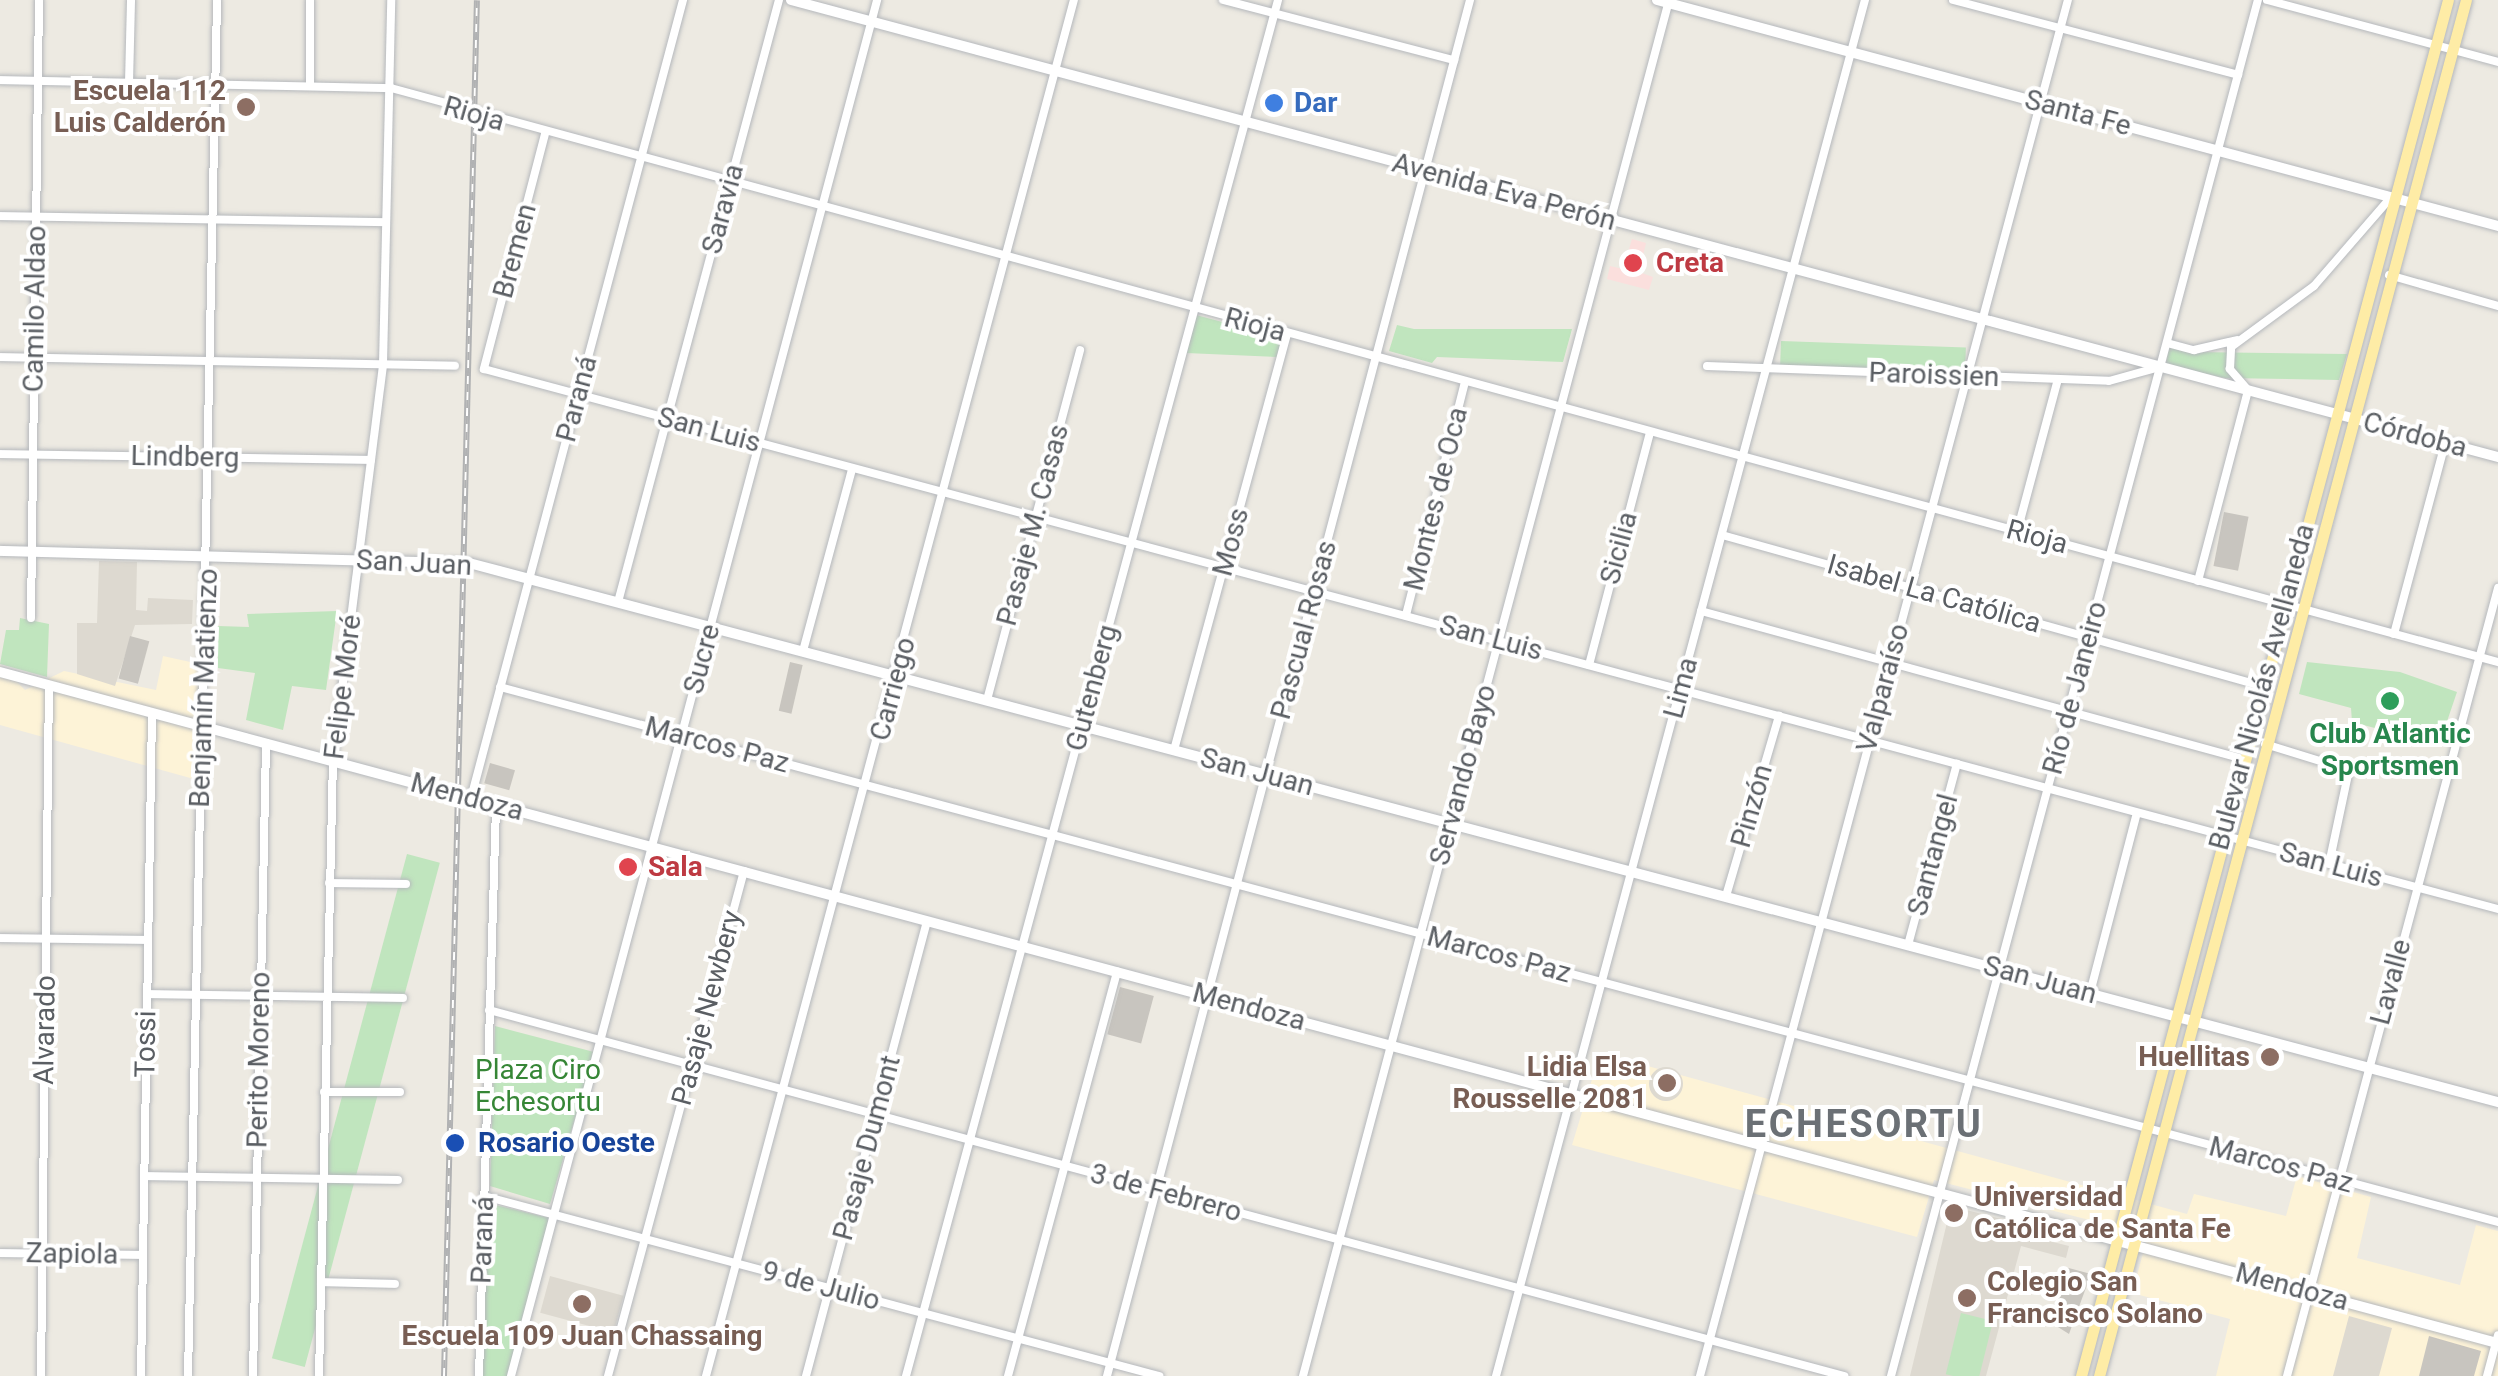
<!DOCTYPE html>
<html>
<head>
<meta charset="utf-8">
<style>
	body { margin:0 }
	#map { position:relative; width:2498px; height:1376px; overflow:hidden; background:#edeae2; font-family:Roboto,sans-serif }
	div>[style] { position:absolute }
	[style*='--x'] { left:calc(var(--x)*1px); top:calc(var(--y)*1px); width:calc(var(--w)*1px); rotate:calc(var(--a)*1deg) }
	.commercial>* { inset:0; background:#fdf3d7 }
	.education>* { inset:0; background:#ddd9d0; transform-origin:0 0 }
	.round { border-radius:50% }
	.medical>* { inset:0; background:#fbdfdd }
	.green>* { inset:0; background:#c0e5be; transform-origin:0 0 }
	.building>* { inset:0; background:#c8c5bf; transform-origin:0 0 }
	.roads { filter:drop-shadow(0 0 2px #b5b8bc) drop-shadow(0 0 2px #b5b8bc) }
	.street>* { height:8px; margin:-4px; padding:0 4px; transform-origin:4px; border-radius:4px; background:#fff }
	.secondary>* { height:10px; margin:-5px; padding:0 5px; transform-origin:5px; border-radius:5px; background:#fff }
	.primary>* { height:11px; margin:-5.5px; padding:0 5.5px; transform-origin:5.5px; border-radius:5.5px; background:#feeca6 }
	.rail>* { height:6px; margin-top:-3px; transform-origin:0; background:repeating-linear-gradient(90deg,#fff 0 8px,#b1b2b3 0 16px); box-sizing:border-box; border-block:2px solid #b1b2b3 }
	.dots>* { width:28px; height:28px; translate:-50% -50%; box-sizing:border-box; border:5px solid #fff; border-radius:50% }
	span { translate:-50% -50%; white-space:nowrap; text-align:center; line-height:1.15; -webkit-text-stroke:8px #fff; paint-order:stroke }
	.education-label { font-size:28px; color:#785e54; font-weight:700 }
	.right { translate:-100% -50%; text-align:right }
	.left { translate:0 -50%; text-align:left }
	.shop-label { font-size:28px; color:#366cbe; font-weight:700 }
	.street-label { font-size:28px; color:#5a5e63 }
	.health-label { font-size:28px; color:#be3a42; font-weight:700 }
	.leisure-label { font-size:28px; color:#27864d; font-weight:700 }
	.park-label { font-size:28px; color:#368636 }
	.transit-label { font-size:28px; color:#164399; font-weight:700 }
	.district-label { font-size:38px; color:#6b7075; font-weight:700; letter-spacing:2.5px }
</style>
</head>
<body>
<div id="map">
	<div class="commercial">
		<i style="clip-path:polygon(163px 656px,204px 665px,201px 781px,0 725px,0 665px,25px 690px,64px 671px,156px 690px)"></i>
		<i style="clip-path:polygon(1600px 1053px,2187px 1214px,2194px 1194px,2286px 1216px,2297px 1176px,2371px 1197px,2357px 1258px,2460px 1285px,2476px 1225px,2498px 1231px,2498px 1376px,2216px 1376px,2230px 1319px,2132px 1293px,2148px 1235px,1934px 1180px,1917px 1237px,1572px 1145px)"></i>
	</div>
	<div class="education">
		<i style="clip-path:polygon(99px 561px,137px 562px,136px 610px,147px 611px,148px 598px,193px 600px,192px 624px,135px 625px,115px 686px,77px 674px,77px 623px,97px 623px)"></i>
		<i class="round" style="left:1649px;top:1067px;width:34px;height:34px"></i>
		<i style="clip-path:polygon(1951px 1206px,2047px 1231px,2045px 1240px,2069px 1246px,2066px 1258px,2021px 1246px,1986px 1376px,1910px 1376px)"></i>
		<i style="left:550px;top:1276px;width:76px;height:38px;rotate:15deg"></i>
		<i style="clip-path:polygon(2349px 1316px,2392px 1328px,2379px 1376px,2333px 1376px)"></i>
	</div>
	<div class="medical">
		<i style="clip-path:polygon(1632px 239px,1646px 243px,1639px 272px,1653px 277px,1649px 290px,1607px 279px,1610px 266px,1623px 269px)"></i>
	</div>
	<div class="green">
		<i style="clip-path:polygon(1196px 315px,1282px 338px,1277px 357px,1186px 353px)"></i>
		<i style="clip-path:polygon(1397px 325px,1414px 329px,1572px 329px,1563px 362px,1437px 357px,1432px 363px,1389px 351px)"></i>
		<i style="left:1781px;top:341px;width:185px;height:26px;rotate:2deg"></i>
		<i style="clip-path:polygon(2169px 347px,2194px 352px,2347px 354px,2339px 380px,2225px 378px,2166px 365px)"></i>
		<i style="clip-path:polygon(337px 611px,326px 690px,292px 686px,283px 730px,246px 720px,255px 673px,218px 668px,218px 626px,249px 627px,247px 614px)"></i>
		<i style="clip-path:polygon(20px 618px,49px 624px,47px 677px,0 664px,6px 630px,19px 630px)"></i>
		<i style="clip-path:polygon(2307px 662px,2400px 672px,2457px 692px,2439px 745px,2352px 722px,2351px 708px,2299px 694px)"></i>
		<i style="left:407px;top:854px;width:34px;height:522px;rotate:15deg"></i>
		<i style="clip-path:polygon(495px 1026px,594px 1052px,550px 1204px,490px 1186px)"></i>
		<i style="clip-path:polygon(487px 1203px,549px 1218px,508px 1376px,481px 1376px)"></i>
		<i style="left:1961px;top:1313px;width:33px;height:63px;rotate:14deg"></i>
	</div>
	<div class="building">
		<i style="left:2224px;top:512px;width:25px;height:55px;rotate:11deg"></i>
		<i style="left:130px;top:636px;width:20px;height:44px;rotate:15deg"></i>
		<i style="left:790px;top:662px;width:13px;height:50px;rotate:13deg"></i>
		<i style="left:490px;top:763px;width:26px;height:21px;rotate:16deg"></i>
		<i style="left:1120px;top:987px;width:35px;height:49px;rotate:15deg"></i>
		<i style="clip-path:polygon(2065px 1267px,2091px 1274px,2069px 1334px,2050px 1322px)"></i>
		<i style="clip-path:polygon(2429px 1336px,2481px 1351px,2474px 1376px,2419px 1376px)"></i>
	</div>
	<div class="roads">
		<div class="street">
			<i style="--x:1223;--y:0;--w:239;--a:14.6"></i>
			<i style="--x:1953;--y:0;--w:295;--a:14.7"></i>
			<i style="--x:2267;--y:0;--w:239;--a:15"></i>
			<i style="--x:0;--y:80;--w:391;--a:1.2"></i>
			<i style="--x:391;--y:88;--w:2184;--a:15.24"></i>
			<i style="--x:129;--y:83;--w:83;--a:-88.6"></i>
			<i style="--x:310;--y:86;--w:86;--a:-90"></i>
			<i style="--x:545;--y:134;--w:243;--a:104.6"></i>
			<i style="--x:484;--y:369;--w:2085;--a:15.01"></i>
			<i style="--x:0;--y:216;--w:386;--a:0.9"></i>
			<i style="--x:2389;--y:275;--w:113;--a:15.9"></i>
			<i style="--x:2167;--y:343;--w:28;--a:15"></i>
			<i style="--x:2194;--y:350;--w:44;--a:-13.1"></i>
			<i style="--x:0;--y:357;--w:455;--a:1.1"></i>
			<i style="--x:1707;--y:366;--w:402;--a:2.1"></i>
			<i style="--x:2109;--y:381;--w:53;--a:-15.4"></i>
			<i style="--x:0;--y:454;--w:371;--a:0.9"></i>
			<i style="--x:2017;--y:532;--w:158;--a:-75"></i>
			<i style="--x:1722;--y:535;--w:561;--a:15.62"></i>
			<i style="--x:2198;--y:581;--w:197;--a:-75.3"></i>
			<i style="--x:2248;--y:390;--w:28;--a:-131"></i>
			<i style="--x:2230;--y:369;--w:22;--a:-87"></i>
			<i style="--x:2231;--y:347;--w:103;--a:-36.3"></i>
			<i style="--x:2314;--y:286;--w:118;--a:-49.1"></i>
			<i style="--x:618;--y:602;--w:623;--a:-75.03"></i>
			<i style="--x:1701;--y:611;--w:562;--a:15.27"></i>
			<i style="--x:1406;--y:615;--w:240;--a:-75.8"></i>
			<i style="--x:31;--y:618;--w:618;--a:-89.26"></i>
			<i style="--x:2394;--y:634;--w:198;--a:-75"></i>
			<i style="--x:803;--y:651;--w:188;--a:-74.9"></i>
			<i style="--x:1589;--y:665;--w:241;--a:-75.3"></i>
			<i style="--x:500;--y:687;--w:2068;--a:14.99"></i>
			<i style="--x:987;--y:700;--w:362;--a:-75.1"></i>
			<i style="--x:2265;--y:744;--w:88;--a:17.2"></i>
			<i style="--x:2349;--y:770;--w:96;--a:102"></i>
			<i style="--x:1174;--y:750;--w:431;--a:-74.8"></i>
			<i style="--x:471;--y:798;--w:826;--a:-75.12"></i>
			<i style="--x:329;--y:883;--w:77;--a:0.7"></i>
			<i style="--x:1726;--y:896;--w:188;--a:-73.6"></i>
			<i style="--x:0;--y:938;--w:148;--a:0.8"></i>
			<i style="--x:1908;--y:945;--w:188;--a:-74.9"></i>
			<i style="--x:2090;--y:993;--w:186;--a:-75.4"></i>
			<i style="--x:147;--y:994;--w:256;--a:0.9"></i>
			<i style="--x:489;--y:1010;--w:1404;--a:15.12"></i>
			<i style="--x:324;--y:1092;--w:76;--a:0"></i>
			<i style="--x:145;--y:1176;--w:253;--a:0.9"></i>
			<i style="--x:484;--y:1196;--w:699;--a:14.93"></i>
			<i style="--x:0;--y:1253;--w:143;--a:0.8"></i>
			<i style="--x:321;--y:1282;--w:74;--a:1.5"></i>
			<i style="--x:41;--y:1376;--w:691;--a:-89.34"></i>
			<i style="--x:141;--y:1376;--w:663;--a:-89.05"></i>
			<i style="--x:188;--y:1376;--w:1376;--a:-88.79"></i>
			<i style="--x:253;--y:1376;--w:633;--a:-88.82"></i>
			<i style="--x:319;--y:1376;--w:615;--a:-88.7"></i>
			<i style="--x:333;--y:761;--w:400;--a:-82.8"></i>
			<i style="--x:383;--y:364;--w:364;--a:-88.7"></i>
			<i style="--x:479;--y:1376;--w:571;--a:-88.29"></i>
			<i style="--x:511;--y:1376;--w:1424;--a:-75.1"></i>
			<i style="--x:608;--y:1376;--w:523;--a:-74.93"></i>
			<i style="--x:706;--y:1376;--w:1424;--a:-75.03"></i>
			<i style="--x:806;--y:1376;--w:471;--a:-75.1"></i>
			<i style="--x:906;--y:1376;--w:1425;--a:-74.87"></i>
			<i style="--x:1008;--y:1376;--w:419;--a:-74.9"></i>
			<i style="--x:1107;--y:1376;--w:1423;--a:-75.22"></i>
			<i style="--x:1303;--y:1376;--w:1424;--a:-75.1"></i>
			<i style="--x:1496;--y:1376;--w:1425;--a:-74.99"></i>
			<i style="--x:1700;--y:1376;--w:1424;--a:-75.03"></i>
			<i style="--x:1891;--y:1376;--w:1424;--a:-75.07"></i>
			<i style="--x:2287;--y:1376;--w:816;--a:-75.01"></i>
			<i style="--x:2487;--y:1376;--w:42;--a:-75"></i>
		</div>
		<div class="secondary">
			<i style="--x:791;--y:0;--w:1767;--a:14.99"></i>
			<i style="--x:1657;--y:0;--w:871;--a:15.04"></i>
			<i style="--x:0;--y:551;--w:469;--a:1.5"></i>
			<i style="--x:469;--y:563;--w:2099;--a:14.88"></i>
			<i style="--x:0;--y:672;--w:2587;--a:15.04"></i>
		</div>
		<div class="primary">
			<i style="--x:2081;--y:1376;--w:1424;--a:-75.07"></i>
			<i style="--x:2099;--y:1376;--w:1424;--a:-75.07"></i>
		</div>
	</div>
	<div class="rail">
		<i style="--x:444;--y:1376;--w:1376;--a:-88.63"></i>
	</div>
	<div class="dots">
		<i style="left:1274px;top:103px;background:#3f7fe0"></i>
		<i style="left:246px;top:107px;background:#8d6e63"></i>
		<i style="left:1633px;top:263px;background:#e0444e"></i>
		<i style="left:2390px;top:701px;background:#2e9e5b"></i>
		<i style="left:628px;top:867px;background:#e0444e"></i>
		<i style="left:2270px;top:1057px;background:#8d6e63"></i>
		<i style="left:1667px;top:1083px;background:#8d6e63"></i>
		<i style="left:455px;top:1143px;background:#1a4fb4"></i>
		<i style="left:1954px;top:1213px;background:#8d6e63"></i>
		<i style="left:1967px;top:1298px;background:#8d6e63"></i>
		<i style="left:582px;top:1304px;background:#8d6e63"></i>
	</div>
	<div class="education-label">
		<span class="right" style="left:226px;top:107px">Escuela 112<br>Luis Calderón</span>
		<span class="right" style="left:2250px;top:1057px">Huellitas</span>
		<span class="right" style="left:1647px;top:1083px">Lidia Elsa<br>Rousselle 2081</span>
		<span class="left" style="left:1974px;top:1213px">Universidad<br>Católica de Santa Fe</span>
		<span class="left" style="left:1987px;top:1298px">Colegio San<br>Francisco Solano</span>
		<span style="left:582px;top:1336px">Escuela 109 Juan Chassaing</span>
	</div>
	<div class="shop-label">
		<span class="left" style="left:1294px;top:103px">Dar</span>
	</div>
	<div class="street-label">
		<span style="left:2078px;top:113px;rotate:15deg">Santa Fe</span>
		<span style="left:474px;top:114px;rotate:16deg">Rioja</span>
		<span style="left:1504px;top:192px;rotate:15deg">Avenida Eva Perón</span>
		<span style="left:723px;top:209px;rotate:-75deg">Saravia</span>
		<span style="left:515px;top:251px;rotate:-75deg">Bremen</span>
		<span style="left:35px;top:309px;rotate:-89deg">Camilo Aldao</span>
		<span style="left:1255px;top:325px;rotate:15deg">Rioja</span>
		<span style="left:1934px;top:375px;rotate:2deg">Paroissien</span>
		<span style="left:577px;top:399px;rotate:-75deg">Paraná</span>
		<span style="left:709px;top:430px;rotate:15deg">San Luis</span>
		<span style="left:2415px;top:435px;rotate:15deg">Córdoba</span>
		<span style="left:185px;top:457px;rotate:1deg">Lindberg</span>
		<span style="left:1436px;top:499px;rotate:-76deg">Montes de Oca</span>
		<span style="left:1033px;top:525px;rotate:-75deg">Pasaje M. Casas</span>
		<span style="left:2037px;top:537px;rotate:15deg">Rioja</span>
		<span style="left:1231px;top:542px;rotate:-75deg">Moss</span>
		<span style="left:1619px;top:548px;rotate:-75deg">Sicilia</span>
		<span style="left:414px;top:563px;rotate:3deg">San Juan</span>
		<span style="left:1934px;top:594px;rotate:16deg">Isabel La Católica</span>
		<span style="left:1304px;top:630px;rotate:-75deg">Pascual Rosas</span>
		<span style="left:1491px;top:638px;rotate:15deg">San Luis</span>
		<span style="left:702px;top:659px;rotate:-75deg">Sucre</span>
		<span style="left:343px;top:687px;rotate:-83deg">Felipe Moré</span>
		<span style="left:2262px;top:687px;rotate:-75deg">Bulevar Nicolás Avellaneda</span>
		<span style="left:204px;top:688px;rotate:-88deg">Benjamín Matienzo</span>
		<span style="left:1092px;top:688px;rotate:-75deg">Gutenberg</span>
		<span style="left:1681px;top:688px;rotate:-75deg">Lima</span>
		<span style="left:1883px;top:688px;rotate:-75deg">Valparaíso</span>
		<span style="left:2075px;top:688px;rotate:-75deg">Río de Janeiro</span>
		<span style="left:893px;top:689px;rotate:-75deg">Carriego</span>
		<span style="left:717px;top:745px;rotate:15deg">Marcos Paz</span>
		<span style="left:1257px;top:772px;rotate:15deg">San Juan</span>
		<span style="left:1463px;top:775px;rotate:-75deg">Servando Bayo</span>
		<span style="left:467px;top:797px;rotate:15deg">Mendoza</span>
		<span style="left:1752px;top:806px;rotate:-74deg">Pinzón</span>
		<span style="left:1933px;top:855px;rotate:-75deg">Santangel</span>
		<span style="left:2331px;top:865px;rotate:15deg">San Luis</span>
		<span style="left:1499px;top:955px;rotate:15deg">Marcos Paz</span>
		<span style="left:2040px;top:980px;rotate:15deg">San Juan</span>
		<span style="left:2391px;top:982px;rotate:-75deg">Lavalle</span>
		<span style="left:1249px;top:1007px;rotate:15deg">Mendoza</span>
		<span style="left:707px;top:1008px;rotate:-75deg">Pasaje Newbery</span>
		<span style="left:45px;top:1030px;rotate:-89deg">Alvarado</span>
		<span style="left:146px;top:1044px;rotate:-89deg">Tossi</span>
		<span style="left:259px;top:1060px;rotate:-89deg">Perito Moreno</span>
		<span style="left:867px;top:1148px;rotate:-75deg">Pasaje Dumont</span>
		<span style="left:2281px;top:1165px;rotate:15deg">Marcos Paz</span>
		<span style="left:1166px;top:1193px;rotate:15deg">3 de Febrero</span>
		<span style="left:483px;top:1240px;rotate:-88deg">Paraná</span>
		<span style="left:72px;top:1254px;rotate:1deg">Zapiola</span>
		<span style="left:821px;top:1286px;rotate:15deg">9 de Julio</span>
		<span style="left:2292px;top:1287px;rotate:15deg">Mendoza</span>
	</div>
	<div class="health-label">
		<span class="left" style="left:1656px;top:263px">Creta</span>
		<span class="left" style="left:648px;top:867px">Sala</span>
	</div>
	<div class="leisure-label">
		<span style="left:2390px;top:750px">Club Atlantic<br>Sportsmen</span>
	</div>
	<div class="park-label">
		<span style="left:538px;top:1086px">Plaza Ciro<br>Echesortu</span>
	</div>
	<div class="transit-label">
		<span class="left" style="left:478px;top:1143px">Rosario Oeste</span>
	</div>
	<div class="district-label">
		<span style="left:1864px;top:1125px">ECHESORTU</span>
	</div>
</div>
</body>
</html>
